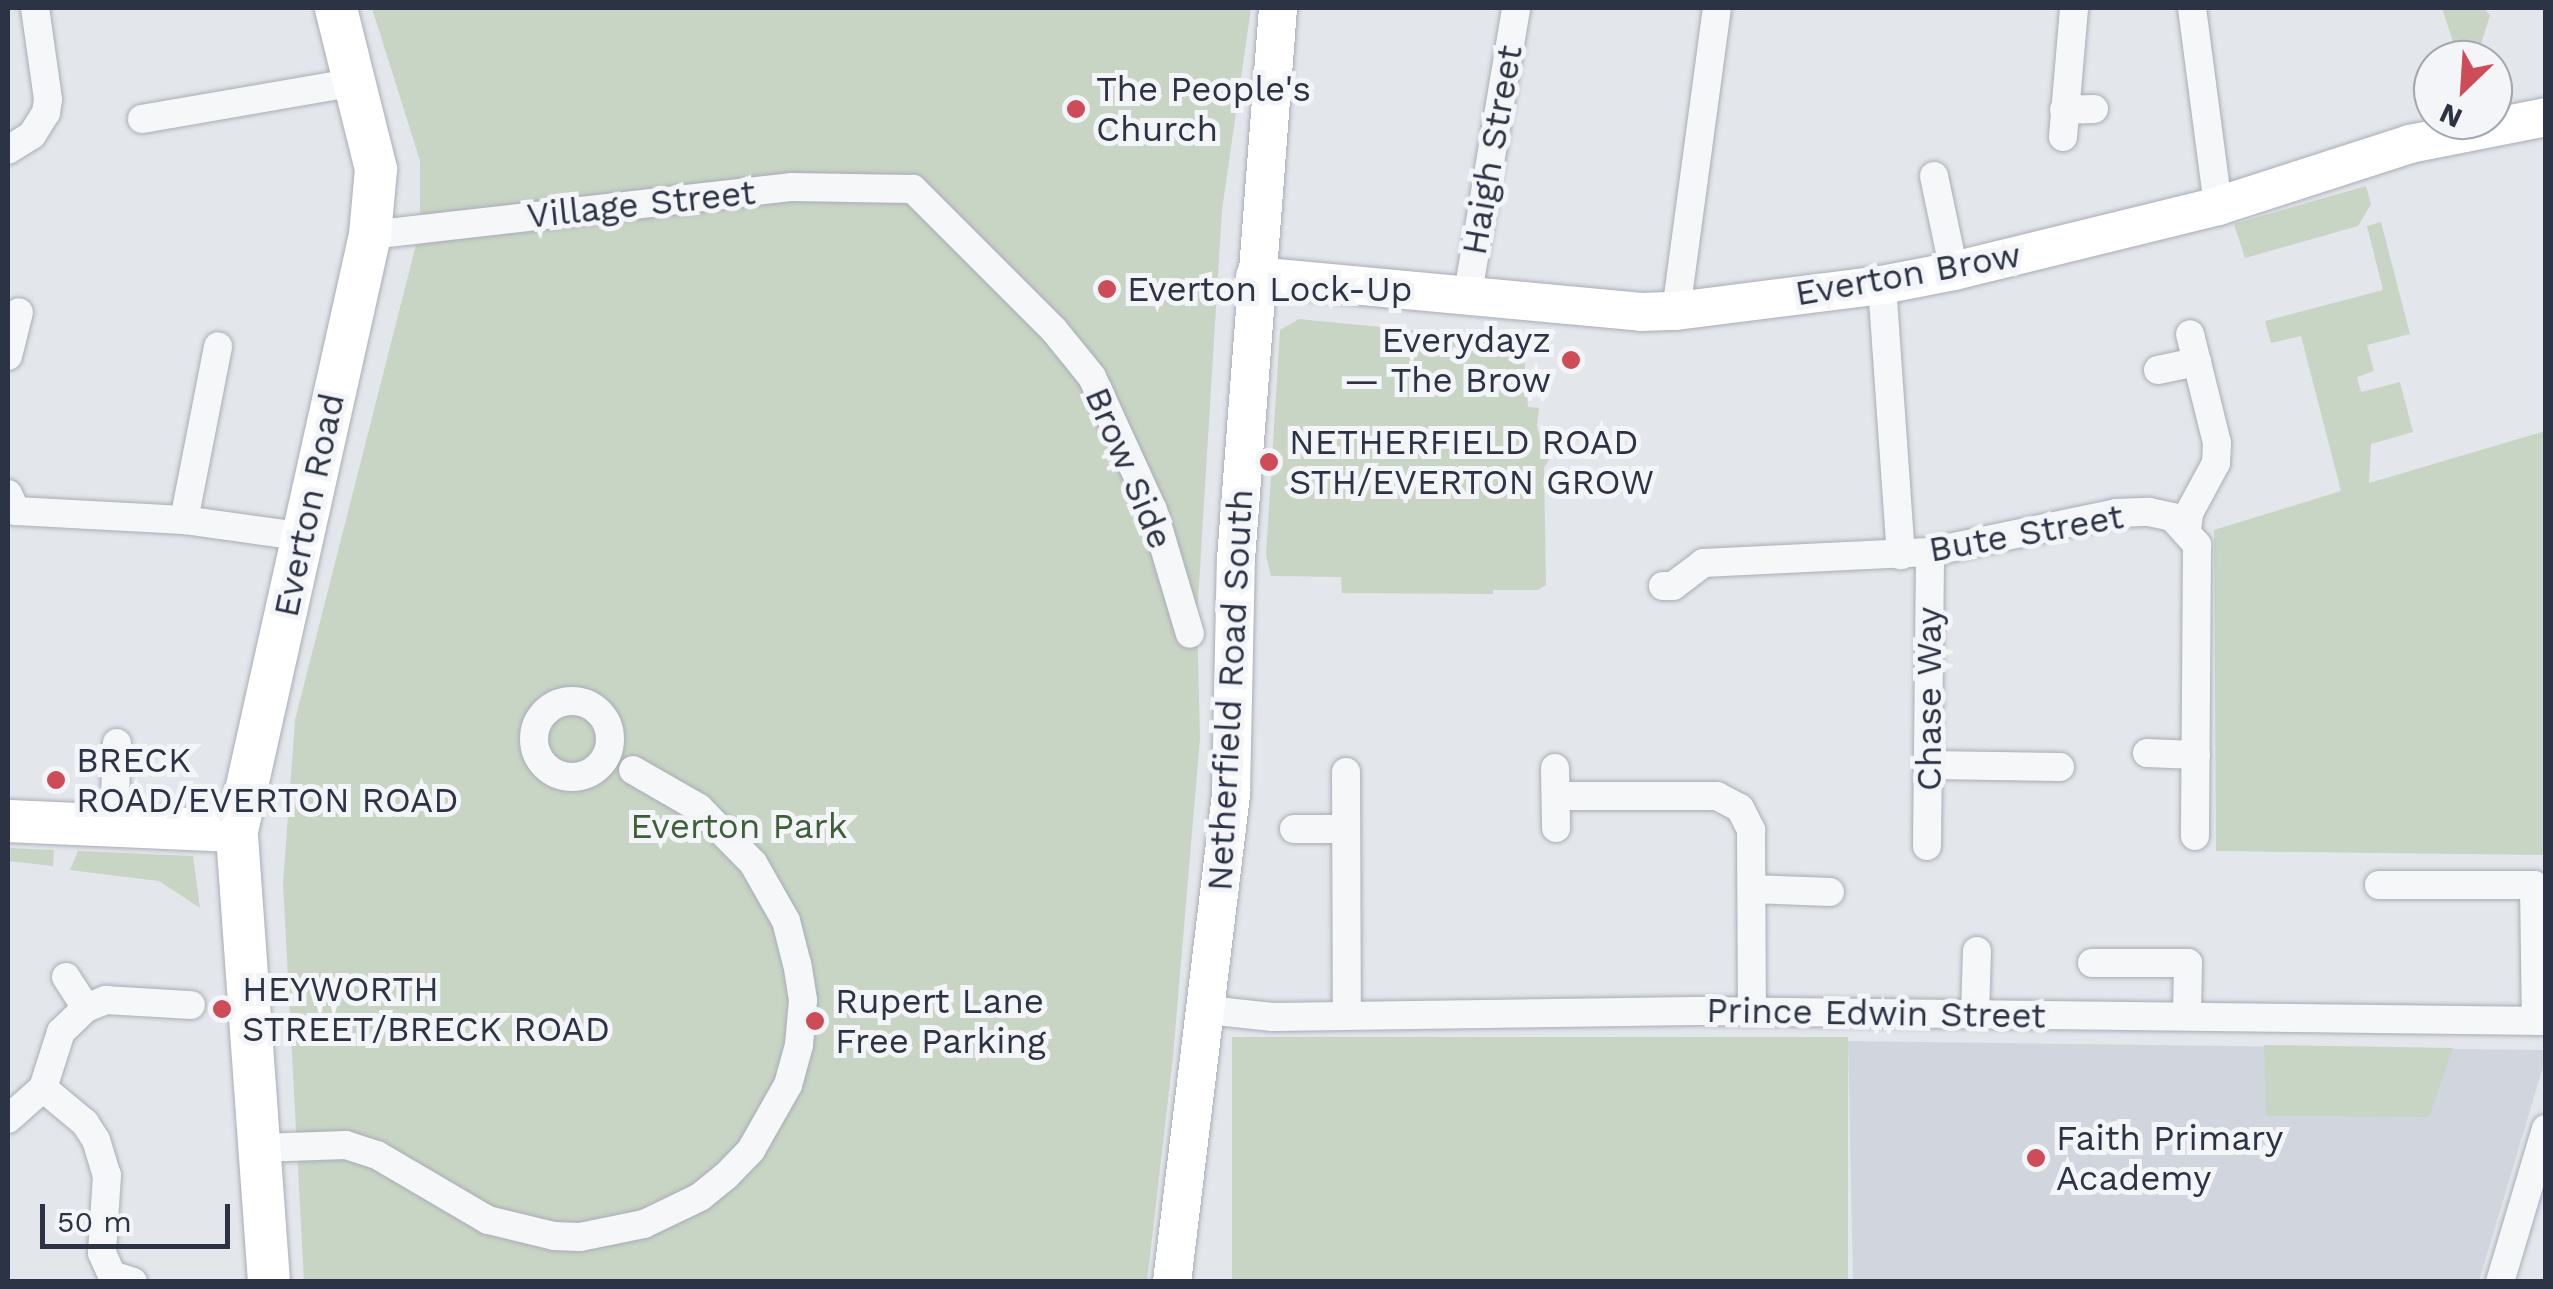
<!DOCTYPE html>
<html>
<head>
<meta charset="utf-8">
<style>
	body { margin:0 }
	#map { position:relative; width:2553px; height:1289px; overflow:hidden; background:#e3e6eb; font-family:"Work Sans",sans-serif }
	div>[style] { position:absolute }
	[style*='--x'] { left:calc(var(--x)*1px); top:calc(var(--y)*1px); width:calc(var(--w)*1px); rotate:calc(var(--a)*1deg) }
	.built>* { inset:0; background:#d1d5dd }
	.green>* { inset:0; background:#c8d5c4; transform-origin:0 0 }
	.roads { filter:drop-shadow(0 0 2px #a8adb6) drop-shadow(0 0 2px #a8adb6) }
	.street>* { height:28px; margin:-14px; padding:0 14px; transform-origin:14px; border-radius:14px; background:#f6f7f9 }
	.street>.ring { margin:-14px; padding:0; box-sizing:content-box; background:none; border:28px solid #f6f7f9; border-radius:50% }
	.secondary>* { height:38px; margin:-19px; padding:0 19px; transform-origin:19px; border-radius:19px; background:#fff }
	.primary>* { height:42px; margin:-21px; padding:0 21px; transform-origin:21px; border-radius:21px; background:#fff }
	.dots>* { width:28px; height:28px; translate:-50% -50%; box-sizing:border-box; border:5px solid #f3f5f8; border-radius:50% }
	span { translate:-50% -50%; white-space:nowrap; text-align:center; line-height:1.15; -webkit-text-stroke:10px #f3f5f8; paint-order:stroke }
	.poi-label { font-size:35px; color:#2b3344 }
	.left { translate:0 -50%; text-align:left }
	.right { translate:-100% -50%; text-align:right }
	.street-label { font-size:35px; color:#2b3344 }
	.park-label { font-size:35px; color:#3e5f38 }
	.frame { position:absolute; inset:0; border:10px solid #2b3344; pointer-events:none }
	.north { position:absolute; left:2413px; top:40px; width:100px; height:100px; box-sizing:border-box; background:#f3f5f8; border:2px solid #a3a7b0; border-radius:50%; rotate:205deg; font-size:28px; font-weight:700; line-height:40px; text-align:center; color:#2b3344 }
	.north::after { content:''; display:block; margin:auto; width:35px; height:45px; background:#ce4b58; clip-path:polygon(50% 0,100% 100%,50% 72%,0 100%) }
	.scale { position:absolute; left:40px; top:1204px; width:190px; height:45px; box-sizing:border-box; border:5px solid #2b3344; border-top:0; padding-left:12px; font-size:30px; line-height:35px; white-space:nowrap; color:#2b3344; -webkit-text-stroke:8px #f3f5f8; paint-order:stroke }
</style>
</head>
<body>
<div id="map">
	<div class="built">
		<i style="clip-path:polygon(1848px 1041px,2545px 1050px,2546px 1057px,2479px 1281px,1853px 1282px)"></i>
	</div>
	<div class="green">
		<i style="clip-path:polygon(372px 8px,1251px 8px,1222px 210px,1197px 617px,1200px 738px,1173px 1057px,1147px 1281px,304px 1282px,283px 883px,295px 720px,420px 229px,420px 161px)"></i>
		<i style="clip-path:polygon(2442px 8px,2483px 8px,2490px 15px,2478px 54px,2481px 60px,2459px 60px)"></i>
		<i style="clip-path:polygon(2366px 186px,2371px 204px,2358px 226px,2245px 258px,2234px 224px)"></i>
		<i style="clip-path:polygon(2381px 222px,2410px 334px,2367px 345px,2374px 371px,2357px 377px,2361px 392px,2400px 382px,2413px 432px,2371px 444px,2369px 483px,2545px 431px,2545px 855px,2216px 851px,2214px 530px,2341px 491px,2301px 336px,2271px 343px,2265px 321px,2383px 290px,2367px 226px)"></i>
		<i style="clip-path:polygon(1299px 319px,1523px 341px,1528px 407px,1539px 408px,1537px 426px,1541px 443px,1554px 451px,1544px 468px,1546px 585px,1538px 590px,1493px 590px,1493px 594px,1342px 593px,1341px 577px,1271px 576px,1266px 555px,1280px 330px)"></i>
		<i style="clip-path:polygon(8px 848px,54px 850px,53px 866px,8px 861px)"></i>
		<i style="clip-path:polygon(78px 851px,193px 856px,200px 908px,159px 881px,70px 870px)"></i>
		<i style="left:1232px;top:1037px;width:616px;height:246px"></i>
		<i style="clip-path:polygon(2264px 1045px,2453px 1048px,2429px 1117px,2266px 1116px)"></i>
	</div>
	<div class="roads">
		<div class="street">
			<i style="--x:2192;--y:8;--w:200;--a:82.5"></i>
			<i style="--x:2064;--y:110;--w:30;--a:-2"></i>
			<i style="--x:142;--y:119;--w:218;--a:-9.8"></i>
			<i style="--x:2063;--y:137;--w:129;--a:-85.1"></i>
			<i style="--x:8;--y:150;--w:28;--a:-32"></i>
			<i style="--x:32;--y:135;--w:26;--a:-58"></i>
			<i style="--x:46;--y:113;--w:14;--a:-82"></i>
			<i style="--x:48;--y:99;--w:92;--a:-98.1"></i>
			<i style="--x:1934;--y:176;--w:97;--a:78.1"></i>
			<i style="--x:370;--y:235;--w:425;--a:-6.5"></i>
			<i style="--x:792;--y:187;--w:121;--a:0.9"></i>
			<i style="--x:913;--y:189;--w:199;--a:45"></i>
			<i style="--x:1054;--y:330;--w:60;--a:51"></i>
			<i style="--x:1092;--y:377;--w:146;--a:65.4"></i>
			<i style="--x:1153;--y:510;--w:129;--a:73.4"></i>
			<i style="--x:1882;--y:285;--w:271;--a:86"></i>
			<i style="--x:1468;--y:293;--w:289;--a:-80.4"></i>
			<i style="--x:1676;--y:311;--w:306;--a:-82.3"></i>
			<i style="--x:8;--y:356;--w:45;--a:-76"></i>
			<i style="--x:2158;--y:370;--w:40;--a:-12"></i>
			<i style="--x:8;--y:494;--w:19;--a:65"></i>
			<i style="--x:16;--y:511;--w:168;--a:3.1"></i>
			<i style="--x:184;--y:520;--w:122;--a:8"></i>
			<i style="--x:184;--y:520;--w:177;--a:-78.9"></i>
			<i style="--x:2187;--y:530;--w:17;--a:-83"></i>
			<i style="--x:2189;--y:513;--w:57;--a:-61.6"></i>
			<i style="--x:2216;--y:463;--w:20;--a:-87"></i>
			<i style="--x:2217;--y:443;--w:112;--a:-103.9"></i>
			<i style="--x:1663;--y:586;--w:10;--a:0"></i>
			<i style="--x:1673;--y:586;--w:38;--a:-37"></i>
			<i style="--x:1703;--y:563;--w:227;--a:-2.8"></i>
			<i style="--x:1930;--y:552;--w:190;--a:-11.8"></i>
			<i style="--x:2116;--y:513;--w:33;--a:-2"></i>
			<i style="--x:2149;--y:512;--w:24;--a:12"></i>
			<i style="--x:2172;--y:517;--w:38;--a:48"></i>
			<i style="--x:2197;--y:545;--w:291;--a:90.4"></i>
			<i class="ring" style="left:534px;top:701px;width:48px;height:48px"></i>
			<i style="--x:2147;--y:753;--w:49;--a:2.3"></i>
			<i style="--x:1931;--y:765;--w:129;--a:0.9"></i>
			<i style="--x:1555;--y:768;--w:60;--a:89"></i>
			<i style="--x:1346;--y:772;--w:243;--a:89.8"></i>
			<i style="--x:1557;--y:796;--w:160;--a:0"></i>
			<i style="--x:1717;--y:796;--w:26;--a:28"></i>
			<i style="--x:1740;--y:808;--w:25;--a:63"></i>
			<i style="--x:1751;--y:830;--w:182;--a:89.7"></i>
			<i style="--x:114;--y:824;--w:81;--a:-87.9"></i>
			<i style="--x:1294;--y:829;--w:52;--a:0"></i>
			<i style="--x:1927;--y:846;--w:294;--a:-89.4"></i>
			<i style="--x:2379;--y:885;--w:155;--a:0"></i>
			<i style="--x:2534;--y:885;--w:136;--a:89.2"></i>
			<i style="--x:1752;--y:889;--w:78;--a:2.2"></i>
			<i style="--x:2092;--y:963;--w:96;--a:0"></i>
			<i style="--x:2188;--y:963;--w:53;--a:91.1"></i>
			<i style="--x:66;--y:977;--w:37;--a:57"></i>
			<i style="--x:1207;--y:1010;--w:66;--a:6.1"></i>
			<i style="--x:1273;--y:1017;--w:422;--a:-0.8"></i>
			<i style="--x:1695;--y:1011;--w:851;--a:0.67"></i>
			<i style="--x:1975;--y:1014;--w:63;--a:-88.2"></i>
			<i style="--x:43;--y:1088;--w:55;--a:39.8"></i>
			<i style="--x:85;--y:1123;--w:20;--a:57"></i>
			<i style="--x:96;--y:1140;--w:37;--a:73"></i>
			<i style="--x:107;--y:1175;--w:78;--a:93.7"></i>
			<i style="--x:102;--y:1253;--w:24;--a:66"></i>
			<i style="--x:112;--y:1275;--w:22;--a:18"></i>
			<i style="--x:8;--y:1119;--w:47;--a:-41.5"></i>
			<i style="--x:43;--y:1088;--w:59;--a:-72.2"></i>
			<i style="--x:61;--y:1032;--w:35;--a:-44"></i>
			<i style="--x:86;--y:1008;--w:22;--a:-22"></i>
			<i style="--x:106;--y:1000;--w:85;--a:3.4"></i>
			<i style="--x:259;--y:1148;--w:87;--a:-2"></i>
			<i style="--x:346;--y:1145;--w:33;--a:18"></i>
			<i style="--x:377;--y:1155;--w:129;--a:30.4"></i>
			<i style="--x:488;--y:1220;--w:68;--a:13.6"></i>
			<i style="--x:554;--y:1236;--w:26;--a:2"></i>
			<i style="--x:580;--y:1237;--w:65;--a:-11.5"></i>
			<i style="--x:644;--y:1224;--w:62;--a:-25.7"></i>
			<i style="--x:700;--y:1197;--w:33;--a:-39"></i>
			<i style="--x:726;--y:1176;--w:36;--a:-46"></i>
			<i style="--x:751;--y:1150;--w:75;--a:-60.4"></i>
			<i style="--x:788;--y:1085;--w:41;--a:-74.6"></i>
			<i style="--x:799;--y:1045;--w:45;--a:-84.9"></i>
			<i style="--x:803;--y:1000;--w:36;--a:-99"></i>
			<i style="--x:797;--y:964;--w:44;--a:-104.3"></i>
			<i style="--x:786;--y:921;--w:67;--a:-119.6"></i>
			<i style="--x:753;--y:863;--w:77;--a:-134.5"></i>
			<i style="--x:699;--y:808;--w:76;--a:-150.1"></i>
			<i style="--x:2500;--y:1282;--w:160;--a:-73.3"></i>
		</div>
		<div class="secondary">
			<i style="--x:1255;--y:276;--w:388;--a:5.3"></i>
			<i style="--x:1641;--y:312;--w:35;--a:-2"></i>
			<i style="--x:1676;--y:311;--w:208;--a:-7.2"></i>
			<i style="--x:1882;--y:285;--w:73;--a:-11"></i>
			<i style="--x:1954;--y:271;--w:272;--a:-13.8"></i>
			<i style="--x:2218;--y:206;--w:202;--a:-17.9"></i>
			<i style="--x:2410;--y:144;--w:139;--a:-11.2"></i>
			<i style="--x:1172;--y:1282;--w:494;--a:-83.1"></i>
			<i style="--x:1231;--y:792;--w:233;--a:-88.8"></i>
			<i style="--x:1236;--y:559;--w:553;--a:-85.64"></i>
		</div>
		<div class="primary">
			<i style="--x:8;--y:821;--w:229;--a:2.5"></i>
			<i style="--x:269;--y:1282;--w:452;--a:-94.1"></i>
			<i style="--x:237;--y:831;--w:611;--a:-77.42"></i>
			<i style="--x:370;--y:235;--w:66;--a:-84.8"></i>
			<i style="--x:376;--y:169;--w:166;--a:-104"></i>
		</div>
	</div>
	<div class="dots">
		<i style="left:1076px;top:109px;background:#ce4b58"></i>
		<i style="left:1107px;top:289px;background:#ce4b58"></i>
		<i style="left:1571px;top:360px;background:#ce4b58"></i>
		<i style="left:1269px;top:462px;background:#ce4b58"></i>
		<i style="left:56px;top:780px;background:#ce4b58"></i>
		<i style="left:222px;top:1009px;background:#ce4b58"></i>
		<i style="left:815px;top:1021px;background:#ce4b58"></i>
		<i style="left:2036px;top:1158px;background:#ce4b58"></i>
	</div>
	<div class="poi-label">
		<span class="left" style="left:1096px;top:109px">The People's<br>Church</span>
		<span class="left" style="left:1127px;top:289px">Everton Lock-Up</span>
		<span class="right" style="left:1551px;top:360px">Everydayz<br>— The Brow</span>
		<span class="left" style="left:1289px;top:462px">NETHERFIELD ROAD<br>STH/EVERTON GROW</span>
		<span class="left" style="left:76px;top:780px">BRECK<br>ROAD/EVERTON ROAD</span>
		<span class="left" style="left:242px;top:1009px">HEYWORTH<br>STREET/BRECK ROAD</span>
		<span class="left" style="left:835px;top:1021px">Rupert Lane<br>Free Parking</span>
		<span class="left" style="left:2056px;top:1158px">Faith Primary<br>Academy</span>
	</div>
	<div class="street-label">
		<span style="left:1492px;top:150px;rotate:-80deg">Haigh Street</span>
		<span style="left:641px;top:204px;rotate:-6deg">Village Street</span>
		<span style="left:1908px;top:274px;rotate:-10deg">Everton Brow</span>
		<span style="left:1129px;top:468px;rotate:67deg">Brow Side</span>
		<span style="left:309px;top:505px;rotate:-78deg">Everton Road</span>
		<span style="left:2026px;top:533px;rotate:-10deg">Bute Street</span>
		<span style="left:1230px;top:690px;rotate:-87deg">Netherfield Road South</span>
		<span style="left:1929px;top:699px;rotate:-90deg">Chase Way</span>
		<span style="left:1876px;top:1013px;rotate:1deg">Prince Edwin Street</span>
	</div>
	<div class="park-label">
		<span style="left:739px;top:826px">Everton Park</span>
	</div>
	<div class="frame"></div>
	<div class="north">N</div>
	<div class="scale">50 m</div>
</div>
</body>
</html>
